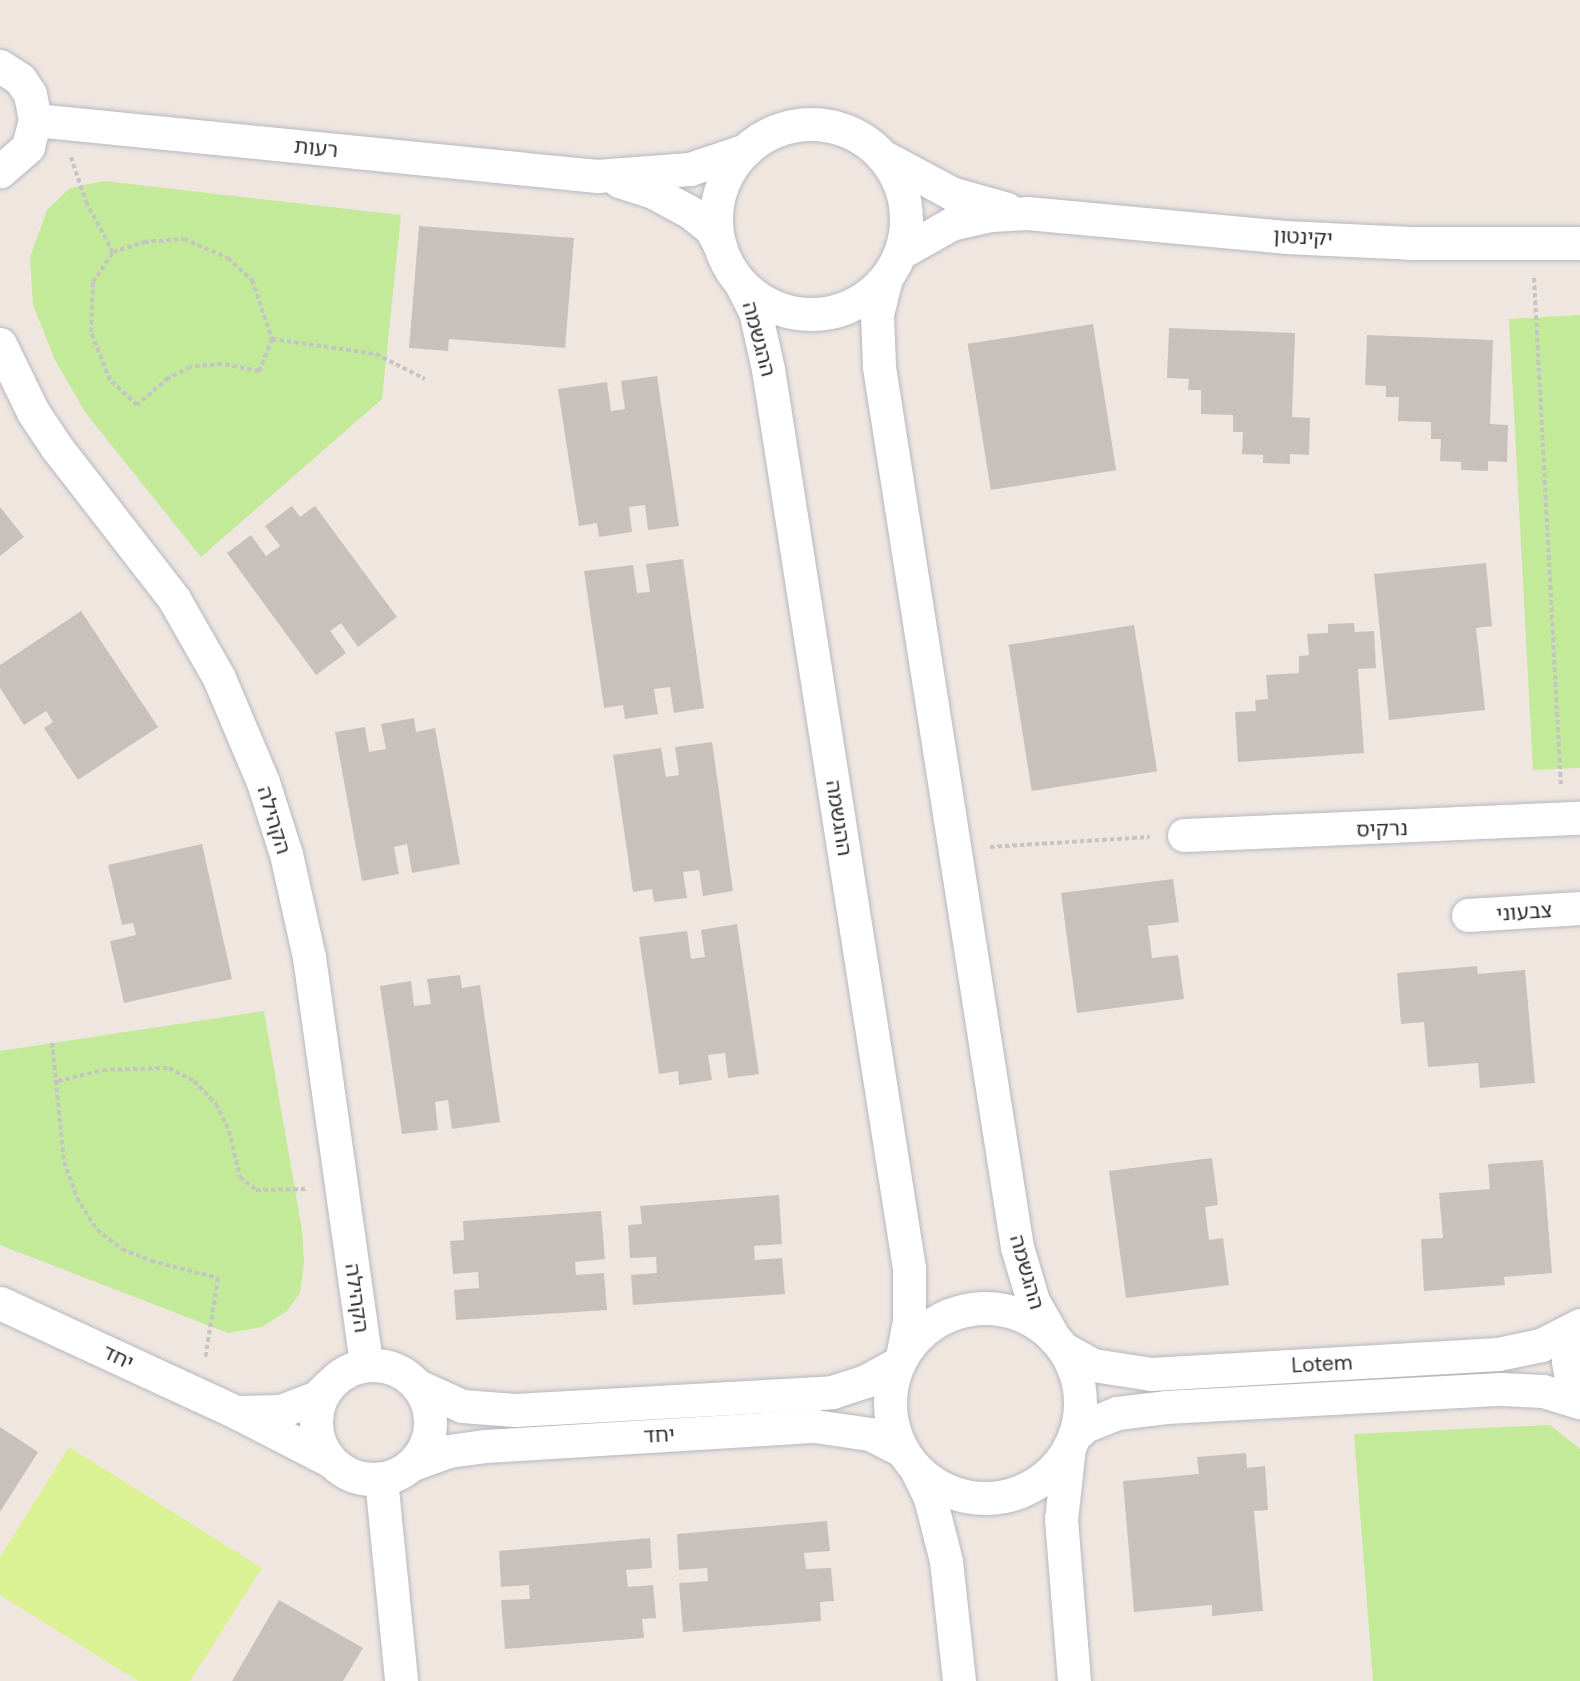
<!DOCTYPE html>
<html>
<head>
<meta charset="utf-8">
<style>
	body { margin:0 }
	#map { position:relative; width:1580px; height:1681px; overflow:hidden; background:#f0e6e0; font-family:"DM Sans","Noto Sans Hebrew",sans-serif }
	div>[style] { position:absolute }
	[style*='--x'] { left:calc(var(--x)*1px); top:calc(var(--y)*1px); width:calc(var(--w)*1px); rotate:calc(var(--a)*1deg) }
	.green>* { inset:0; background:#c2ea98 }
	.pitch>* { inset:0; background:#daf293 }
	.building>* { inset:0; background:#c8c1bb; transform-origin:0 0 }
	.path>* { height:4px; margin-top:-2px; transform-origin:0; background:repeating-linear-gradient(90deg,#c4c4c4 0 4.5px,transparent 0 7.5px) }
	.roads { filter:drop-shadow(0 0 2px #b4b8c2) drop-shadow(0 0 2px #b4b8c2) }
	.street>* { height:33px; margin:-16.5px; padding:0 16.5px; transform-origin:16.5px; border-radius:16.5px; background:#fff }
	.street>.ring { margin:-16.5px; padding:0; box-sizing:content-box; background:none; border:33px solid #fff; border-radius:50% }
	.secondary>* { height:33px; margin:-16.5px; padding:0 16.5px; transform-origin:16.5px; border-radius:16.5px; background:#fff }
	.secondary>.ring { margin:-16.5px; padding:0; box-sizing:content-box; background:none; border:33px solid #fff; border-radius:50% }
	span { translate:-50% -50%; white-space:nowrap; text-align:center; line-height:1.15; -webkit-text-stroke:6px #fff; paint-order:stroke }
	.street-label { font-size:21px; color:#2e2e2e }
</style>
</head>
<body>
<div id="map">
	<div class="green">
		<i style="clip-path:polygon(104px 181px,401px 215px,382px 399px,201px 557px,85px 412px,55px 360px,33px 305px,30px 257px,47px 210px,70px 188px)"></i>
		<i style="clip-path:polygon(1580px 315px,1580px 768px,1533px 770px,1509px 319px)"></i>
		<i style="clip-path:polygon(264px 1011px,302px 1230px,304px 1263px,300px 1293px,287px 1311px,262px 1327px,228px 1333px,0 1245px,0 1051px)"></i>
		<i style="clip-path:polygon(1550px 1425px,1580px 1449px,1580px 1681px,1373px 1681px,1354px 1434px)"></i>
	</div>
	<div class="pitch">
		<i style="clip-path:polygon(69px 1447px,262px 1568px,190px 1681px,138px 1681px,0 1595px,0 1557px)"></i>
	</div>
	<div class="building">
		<i style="clip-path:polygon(419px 226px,574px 238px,565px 348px,449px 339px,448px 351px,409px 348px)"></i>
		<i style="left:1093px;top:324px;width:148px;height:127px;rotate:81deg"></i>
		<i style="clip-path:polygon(1169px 328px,1295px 333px,1292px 417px,1310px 418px,1309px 455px,1290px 454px,1290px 464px,1263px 463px,1263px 455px,1242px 454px,1243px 432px,1233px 432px,1233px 415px,1201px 414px,1201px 390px,1188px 390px,1189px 379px,1167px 378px)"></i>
		<i style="clip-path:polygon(1367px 335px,1493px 340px,1490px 424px,1508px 425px,1507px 462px,1488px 461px,1488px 471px,1461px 470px,1461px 462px,1440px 461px,1441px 439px,1431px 439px,1431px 422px,1398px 421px,1399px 397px,1386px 397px,1386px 386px,1365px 385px)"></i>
		<i style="clip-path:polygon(657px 376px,679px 526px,648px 530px,645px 505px,629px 507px,632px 532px,599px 537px,597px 523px,579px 526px,558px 389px,607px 382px,611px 411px,625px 409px,621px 381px)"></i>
		<i style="clip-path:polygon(292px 506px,300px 517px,315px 506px,397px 617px,358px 647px,341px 623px,330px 631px,346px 653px,316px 675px,227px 553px,251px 535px,266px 556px,280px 546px,265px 526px)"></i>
		<i style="clip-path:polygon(0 507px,24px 537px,0 556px)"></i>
		<i style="clip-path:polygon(683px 559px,704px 708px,674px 713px,670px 687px,654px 689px,658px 714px,625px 719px,623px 705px,604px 708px,584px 571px,633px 565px,637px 593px,650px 592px,646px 564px)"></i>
		<i style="clip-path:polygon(1486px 563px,1492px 626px,1476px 628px,1485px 710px,1389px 720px,1374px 574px)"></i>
		<i style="clip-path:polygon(81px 611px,158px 727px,78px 780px,44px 728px,53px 722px,46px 711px,24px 725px,0 688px,0 665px)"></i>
		<i style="clip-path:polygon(1354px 623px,1355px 632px,1374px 631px,1376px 668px,1358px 669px,1364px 753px,1238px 762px,1235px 712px,1256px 711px,1255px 700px,1268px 699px,1266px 675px,1299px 673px,1299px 656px,1309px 655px,1307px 634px,1328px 633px,1328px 624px)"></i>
		<i style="left:1134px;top:625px;width:148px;height:127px;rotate:81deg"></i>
		<i style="clip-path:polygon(414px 718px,416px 732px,435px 728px,460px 864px,412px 873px,407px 844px,394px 847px,399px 874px,362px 881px,335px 732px,365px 727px,369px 752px,386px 749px,381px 724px)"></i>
		<i style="clip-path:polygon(712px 742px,733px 891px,703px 896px,699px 870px,683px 872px,687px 898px,654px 902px,652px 889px,633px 892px,613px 755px,661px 748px,666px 777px,679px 775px,675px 747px)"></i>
		<i style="clip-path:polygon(202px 844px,232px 979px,124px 1003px,110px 941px,136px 935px,133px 923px,122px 925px,108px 865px)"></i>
		<i style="clip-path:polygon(1173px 879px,1179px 922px,1148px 926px,1152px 958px,1178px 955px,1184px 999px,1077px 1013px,1061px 893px)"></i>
		<i style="clip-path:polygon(737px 924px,759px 1074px,728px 1078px,725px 1053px,708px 1055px,712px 1080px,679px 1085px,678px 1071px,659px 1074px,639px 937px,687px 931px,691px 959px,705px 957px,701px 930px)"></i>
		<i style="clip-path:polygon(1477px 966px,1478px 974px,1525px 970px,1535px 1083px,1480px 1088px,1478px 1063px,1428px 1067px,1424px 1022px,1401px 1024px,1397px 973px)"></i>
		<i style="clip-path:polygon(460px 975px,462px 988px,480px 985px,500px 1122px,452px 1129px,448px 1100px,435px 1102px,438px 1130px,402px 1134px,380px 986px,411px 981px,414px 1006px,431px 1004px,427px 979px)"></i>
		<i style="clip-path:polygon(1212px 1158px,1218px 1205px,1205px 1207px,1209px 1240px,1223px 1238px,1229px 1285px,1126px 1298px,1109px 1171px)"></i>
		<i style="clip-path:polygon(1543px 1160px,1552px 1273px,1504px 1277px,1505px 1285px,1424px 1291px,1421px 1239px,1443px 1238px,1439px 1193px,1490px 1189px,1488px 1164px)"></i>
		<i style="clip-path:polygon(779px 1195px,782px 1244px,754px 1246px,755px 1260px,782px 1258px,785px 1294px,633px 1305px,631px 1275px,657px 1273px,656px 1257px,630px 1258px,628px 1225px,642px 1224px,640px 1206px)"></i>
		<i style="clip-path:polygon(601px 1211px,605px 1259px,575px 1262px,576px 1275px,604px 1273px,607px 1310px,456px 1320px,454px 1290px,479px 1288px,478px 1272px,453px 1274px,450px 1241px,464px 1240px,463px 1221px)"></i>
		<i style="clip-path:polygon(0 1427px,38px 1452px,0 1512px)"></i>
		<i style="clip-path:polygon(1246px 1453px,1247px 1468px,1265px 1466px,1268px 1510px,1254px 1511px,1263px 1611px,1212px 1616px,1212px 1605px,1134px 1612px,1123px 1481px,1199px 1474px,1197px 1457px)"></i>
		<i style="clip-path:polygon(827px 1521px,830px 1551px,804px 1553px,806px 1569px,831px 1568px,834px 1601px,820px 1602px,821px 1621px,683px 1632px,679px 1583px,708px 1581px,707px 1568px,679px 1570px,677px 1534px)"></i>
		<i style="clip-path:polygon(650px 1538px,652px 1568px,626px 1570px,628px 1587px,653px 1585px,656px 1618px,642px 1619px,644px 1638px,505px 1649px,501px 1600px,530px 1599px,529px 1585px,501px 1587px,499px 1551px)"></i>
		<i style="clip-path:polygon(279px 1600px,363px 1648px,343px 1681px,232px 1681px)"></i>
	</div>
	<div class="path">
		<i style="--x:71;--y:157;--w:47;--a:71.6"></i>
		<i style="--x:86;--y:202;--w:57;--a:61.6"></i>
		<i style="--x:184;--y:239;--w:48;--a:23.4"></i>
		<i style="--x:228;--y:258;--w:33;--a:43"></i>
		<i style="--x:252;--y:280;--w:62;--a:71.3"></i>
		<i style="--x:272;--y:339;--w:35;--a:112"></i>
		<i style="--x:259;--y:371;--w:38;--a:-169"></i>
		<i style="--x:222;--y:364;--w:32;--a:175"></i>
		<i style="--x:190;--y:367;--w:25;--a:153"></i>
		<i style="--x:168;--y:378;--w:41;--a:138.9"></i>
		<i style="--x:137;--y:405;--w:37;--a:-137"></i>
		<i style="--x:110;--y:380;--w:52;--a:-111.6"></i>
		<i style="--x:91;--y:332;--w:50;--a:-87.7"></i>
		<i style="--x:93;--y:282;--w:36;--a:-56"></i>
		<i style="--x:113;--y:252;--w:33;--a:-18"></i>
		<i style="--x:144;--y:242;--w:40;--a:-4.3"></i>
		<i style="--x:1534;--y:278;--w:509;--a:86.96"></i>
		<i style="--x:272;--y:339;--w:105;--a:8.2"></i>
		<i style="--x:376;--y:354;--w:55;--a:27"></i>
		<i style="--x:990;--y:847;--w:160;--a:-3.6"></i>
		<i style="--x:52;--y:1043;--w:120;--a:84.2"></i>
		<i style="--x:64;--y:1162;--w:38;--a:70"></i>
		<i style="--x:77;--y:1198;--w:38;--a:58"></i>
		<i style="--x:97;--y:1230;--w:31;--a:37"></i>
		<i style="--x:122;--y:1249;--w:31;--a:22"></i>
		<i style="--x:151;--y:1261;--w:69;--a:14.2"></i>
		<i style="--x:218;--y:1278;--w:82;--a:99.1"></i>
		<i style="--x:58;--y:1081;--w:46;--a:-13.7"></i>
		<i style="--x:103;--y:1070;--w:66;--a:-1.7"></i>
		<i style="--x:169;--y:1068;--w:28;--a:27"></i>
		<i style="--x:194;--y:1081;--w:32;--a:46"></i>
		<i style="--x:216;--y:1104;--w:30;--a:64"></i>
		<i style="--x:229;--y:1131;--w:47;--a:76.6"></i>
		<i style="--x:240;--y:1177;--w:21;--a:39"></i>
		<i style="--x:256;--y:1190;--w:52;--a:-1.1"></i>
	</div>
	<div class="roads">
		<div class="street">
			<i style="--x:0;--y:344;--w:76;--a:64.1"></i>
			<i style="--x:33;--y:412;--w:43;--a:56.3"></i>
			<i style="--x:57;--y:448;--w:191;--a:52.2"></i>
			<i style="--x:174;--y:599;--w:91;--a:60.3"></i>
			<i style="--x:219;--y:678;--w:113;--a:67.1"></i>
			<i style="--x:263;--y:782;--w:76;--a:72.3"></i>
			<i style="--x:286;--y:854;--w:106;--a:77.4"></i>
			<i style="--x:309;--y:957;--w:411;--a:82"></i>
			<i style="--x:1184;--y:835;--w:396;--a:-2.5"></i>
			<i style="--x:1468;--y:915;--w:112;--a:-3.6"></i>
			<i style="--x:0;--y:1303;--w:260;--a:24.8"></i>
			<i style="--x:236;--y:1412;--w:107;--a:27.3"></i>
			<i class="ring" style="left:316px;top:1365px;width:81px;height:81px"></i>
			<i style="--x:418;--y:1386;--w:48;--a:24.4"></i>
			<i style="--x:462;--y:1406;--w:53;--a:4.3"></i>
			<i style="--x:515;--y:1410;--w:318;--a:-3.2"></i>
			<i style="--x:832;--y:1392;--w:36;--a:-18"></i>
			<i style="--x:866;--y:1381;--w:38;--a:-29"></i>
			<i style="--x:238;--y:1412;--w:43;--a:-1.3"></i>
			<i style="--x:281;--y:1411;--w:39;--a:-21"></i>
			<i style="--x:317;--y:1397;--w:16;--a:-45"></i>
			<i style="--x:413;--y:1464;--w:38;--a:-20"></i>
			<i style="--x:449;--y:1451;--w:37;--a:-8"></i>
			<i style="--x:486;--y:1446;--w:330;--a:-3.5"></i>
			<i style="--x:815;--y:1426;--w:56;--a:8.3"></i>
			<i style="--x:870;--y:1434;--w:37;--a:27"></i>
			<i style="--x:381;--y:1479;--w:203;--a:84.3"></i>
		</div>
		<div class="secondary">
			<i style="--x:0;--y:66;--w:24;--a:33"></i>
			<i style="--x:20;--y:79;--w:18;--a:56"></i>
			<i style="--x:30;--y:94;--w:26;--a:79"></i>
			<i style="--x:35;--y:120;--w:28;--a:105"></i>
			<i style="--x:28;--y:147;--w:37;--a:139"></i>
			<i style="--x:35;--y:120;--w:565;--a:5.69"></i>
			<i style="--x:597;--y:176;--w:93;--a:-4.3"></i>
			<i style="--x:690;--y:169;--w:59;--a:-18.7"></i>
			<i class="ring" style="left:716px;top:124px;width:157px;height:157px"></i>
			<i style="--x:884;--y:157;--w:76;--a:28.2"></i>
			<i style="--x:951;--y:193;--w:58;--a:15.9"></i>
			<i style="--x:619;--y:181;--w:36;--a:18"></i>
			<i style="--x:653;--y:192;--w:42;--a:28.4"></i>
			<i style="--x:690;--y:212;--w:27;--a:39"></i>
			<i style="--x:711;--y:229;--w:19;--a:62"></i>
			<i style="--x:900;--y:253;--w:59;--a:-29.6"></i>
			<i style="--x:951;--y:224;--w:41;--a:-12.7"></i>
			<i style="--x:991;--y:215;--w:36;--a:-3"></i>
			<i style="--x:1027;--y:213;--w:259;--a:5.3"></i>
			<i style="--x:1285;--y:237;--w:125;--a:2.7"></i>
			<i style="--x:1410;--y:243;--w:170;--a:0"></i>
			<i style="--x:886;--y:278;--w:37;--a:104"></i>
			<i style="--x:877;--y:314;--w:53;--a:87.8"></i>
			<i style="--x:879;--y:367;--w:891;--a:81.09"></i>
			<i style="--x:1017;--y:1247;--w:56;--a:73.5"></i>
			<i style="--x:1033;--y:1301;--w:43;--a:60.4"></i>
			<i style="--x:741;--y:284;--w:30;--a:63"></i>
			<i style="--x:755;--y:311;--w:59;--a:77.4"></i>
			<i style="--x:768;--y:369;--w:910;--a:81.09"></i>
			<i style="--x:909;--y:1268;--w:53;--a:90"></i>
			<i style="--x:909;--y:1321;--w:36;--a:101"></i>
			<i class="ring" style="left:890px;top:1308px;width:157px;height:157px"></i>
			<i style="--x:1580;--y:1328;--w:35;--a:110"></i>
			<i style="--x:1568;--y:1361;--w:19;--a:81"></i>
			<i style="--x:1571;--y:1380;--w:20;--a:63"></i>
			<i style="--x:1064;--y:1349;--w:33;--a:29"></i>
			<i style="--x:1093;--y:1365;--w:59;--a:8.8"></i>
			<i style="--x:1151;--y:1374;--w:348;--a:-3.3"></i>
			<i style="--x:1498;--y:1354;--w:44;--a:-11.8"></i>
			<i style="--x:1541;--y:1345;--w:44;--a:-27.1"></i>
			<i style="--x:1074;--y:1436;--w:15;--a:-42"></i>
			<i style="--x:1085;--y:1426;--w:35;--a:-22"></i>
			<i style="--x:1117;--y:1413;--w:49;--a:-7"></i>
			<i style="--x:1166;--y:1407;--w:335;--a:-3.1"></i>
			<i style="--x:1501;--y:1389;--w:42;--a:2.7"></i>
			<i style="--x:1543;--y:1391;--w:39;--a:17"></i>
			<i style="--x:1069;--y:1447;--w:72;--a:96.3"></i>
			<i style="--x:1061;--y:1519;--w:163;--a:85.4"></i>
			<i style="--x:916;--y:1469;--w:32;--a:64"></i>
			<i style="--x:930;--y:1498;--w:65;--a:75.7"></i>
			<i style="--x:946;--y:1561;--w:121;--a:83.8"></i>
		</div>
	</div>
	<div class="street-label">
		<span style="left:316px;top:148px;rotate:6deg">רעות</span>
		<span style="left:1303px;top:237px;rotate:3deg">יקינטון</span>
		<span style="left:759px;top:339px;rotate:75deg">ההגשמה</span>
		<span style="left:839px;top:818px;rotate:81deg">ההגשמה</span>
		<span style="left:274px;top:820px;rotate:73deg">הקהילה</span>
		<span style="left:1382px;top:829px;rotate:-2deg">נרקיס</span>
		<span style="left:1524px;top:912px;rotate:-4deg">צבעוני</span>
		<span style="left:1027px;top:1272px;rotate:74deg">ההגשמה</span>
		<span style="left:357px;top:1298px;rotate:82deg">הקהילה</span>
		<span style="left:118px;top:1357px;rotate:25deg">יחד</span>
		<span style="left:1322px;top:1364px;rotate:-3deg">Lotem</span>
		<span style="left:659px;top:1435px;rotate:-3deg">יחד</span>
	</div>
</div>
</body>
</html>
